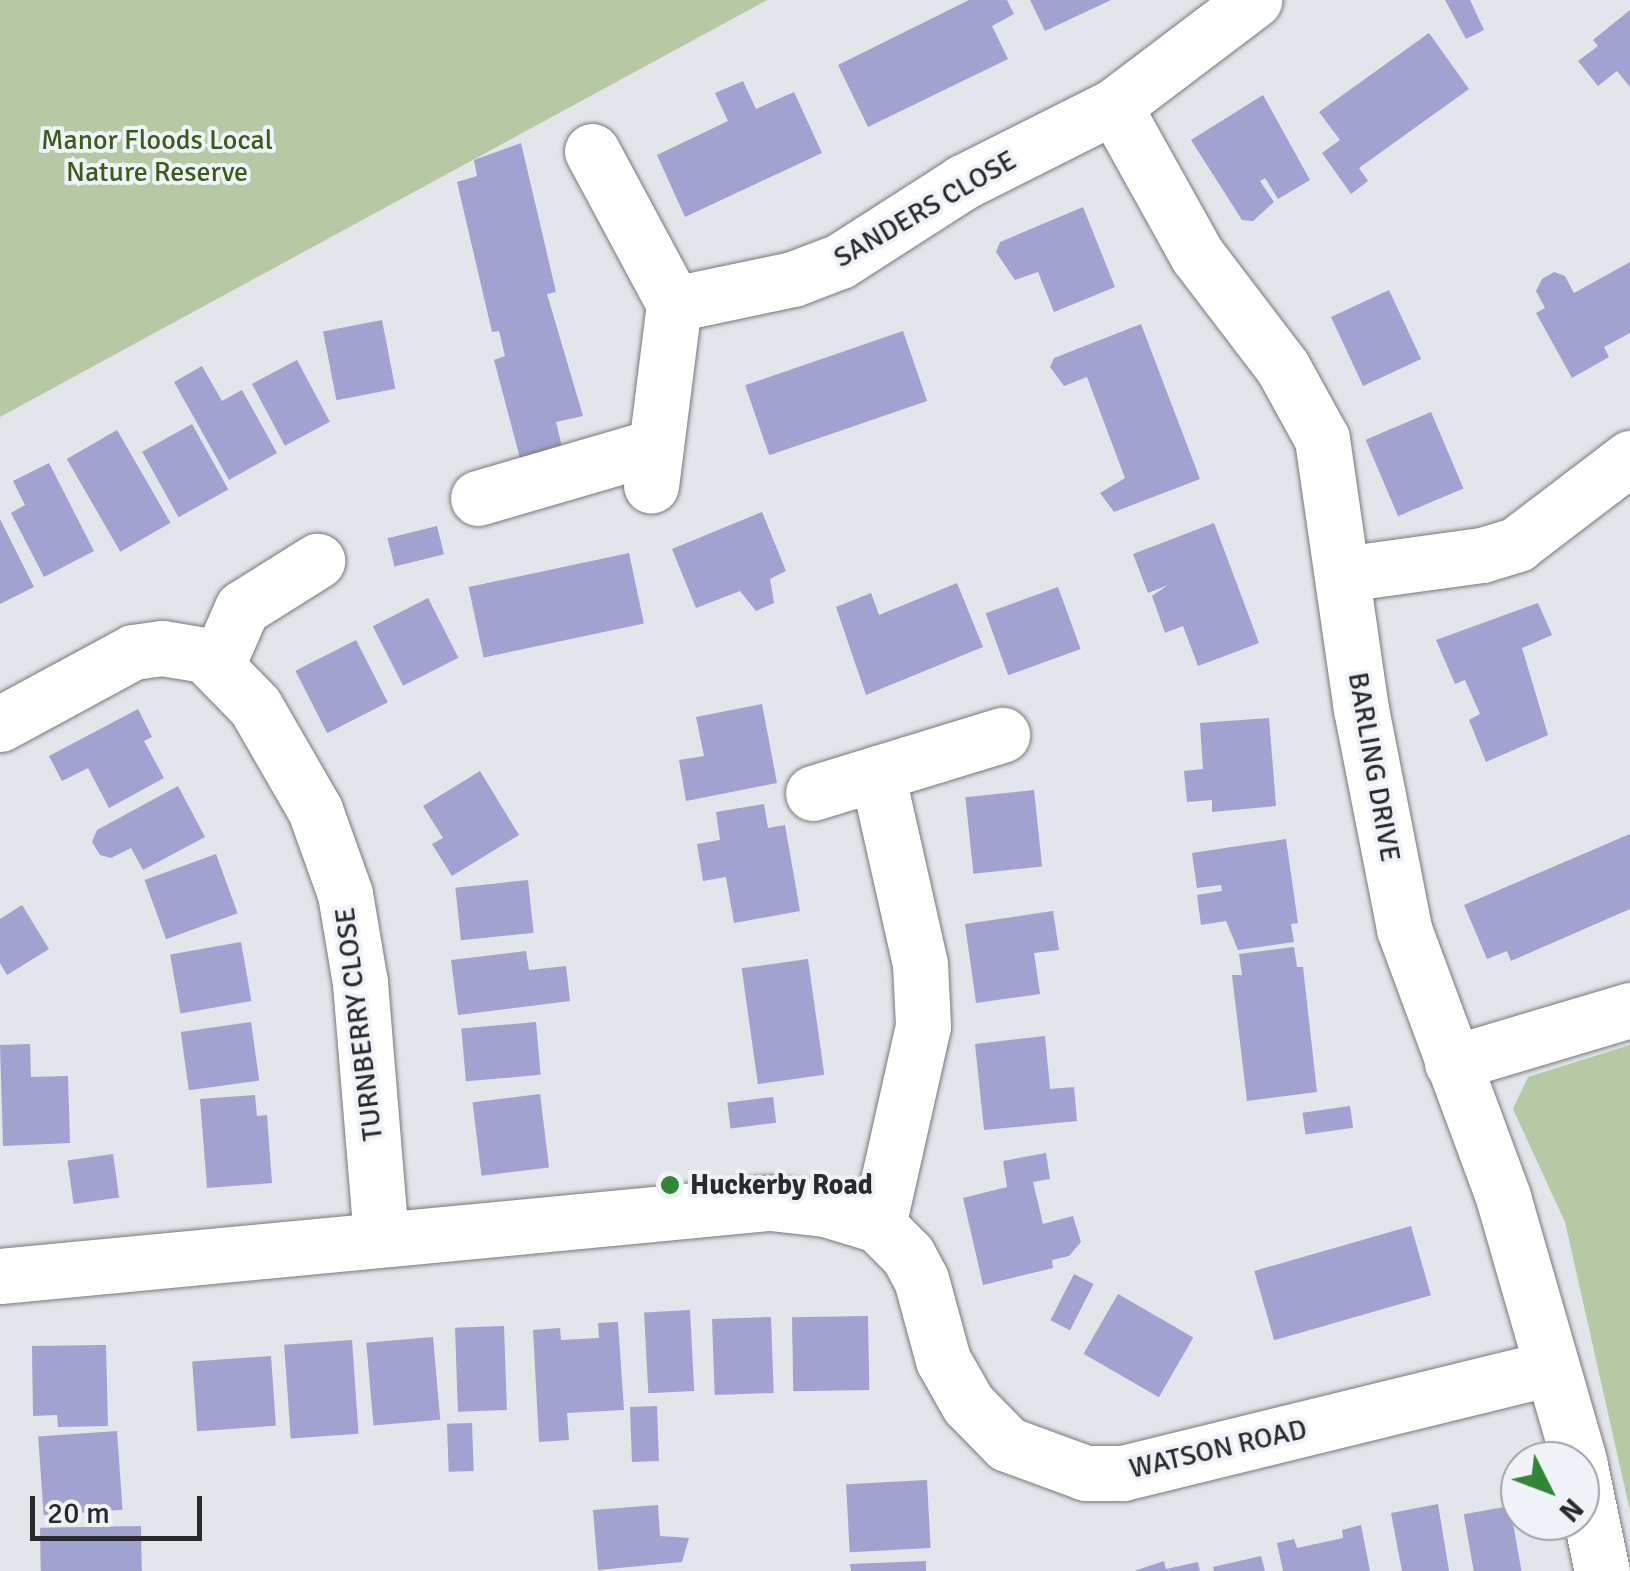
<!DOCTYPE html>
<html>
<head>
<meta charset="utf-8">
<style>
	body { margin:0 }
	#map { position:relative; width:1630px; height:1571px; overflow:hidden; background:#e2e5e9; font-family:Signika,sans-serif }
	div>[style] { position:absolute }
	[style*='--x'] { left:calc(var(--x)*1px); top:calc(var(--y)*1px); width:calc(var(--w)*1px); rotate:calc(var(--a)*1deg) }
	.green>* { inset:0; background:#b6c8a4 }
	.building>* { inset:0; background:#a1a2d0; transform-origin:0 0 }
	.roads { filter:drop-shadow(0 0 2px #77797d) drop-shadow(0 0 2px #77797d) }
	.minor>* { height:55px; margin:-27.5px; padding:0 27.5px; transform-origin:27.5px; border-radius:27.5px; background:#fff }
	.dots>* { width:28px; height:28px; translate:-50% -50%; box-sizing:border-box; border:5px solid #eff2f6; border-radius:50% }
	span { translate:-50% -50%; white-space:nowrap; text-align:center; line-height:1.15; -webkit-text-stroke:8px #eff2f6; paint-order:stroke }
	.park-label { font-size:28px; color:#3e5a1b }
	.street-label { font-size:28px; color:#292a2b }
	.poi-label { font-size:28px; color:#292a2b; font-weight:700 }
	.left { translate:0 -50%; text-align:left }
	.north { position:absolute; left:1500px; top:1441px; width:100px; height:100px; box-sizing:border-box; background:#eff2f6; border:2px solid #a0a2a5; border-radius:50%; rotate:132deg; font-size:28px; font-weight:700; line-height:40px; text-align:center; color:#292a2b }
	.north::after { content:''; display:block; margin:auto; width:35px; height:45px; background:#2f8634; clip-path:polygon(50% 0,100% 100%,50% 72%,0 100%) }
	.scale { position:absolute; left:30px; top:1496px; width:172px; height:45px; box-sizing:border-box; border:5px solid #292a2b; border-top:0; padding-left:12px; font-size:30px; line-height:35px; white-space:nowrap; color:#292a2b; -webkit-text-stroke:8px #eff2f6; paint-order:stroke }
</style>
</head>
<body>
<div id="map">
	<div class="green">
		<i style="clip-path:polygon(0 0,767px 0,0 417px)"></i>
		<i style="clip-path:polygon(1630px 1045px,1630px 1511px,1565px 1222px,1513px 1109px,1528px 1077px)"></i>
	</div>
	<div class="building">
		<i style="clip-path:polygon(969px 0,1007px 0,1014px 14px,992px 26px,1008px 59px,868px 127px,838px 65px)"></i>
		<i style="clip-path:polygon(1030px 0,1111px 0,1045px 31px)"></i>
		<i style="clip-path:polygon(1445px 0,1470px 0,1484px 30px,1466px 39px)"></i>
		<i style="clip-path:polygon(1630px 10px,1630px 87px,1617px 71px,1598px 86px,1578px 61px,1598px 46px,1593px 40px)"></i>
		<i style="clip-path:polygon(1429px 33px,1469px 89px,1359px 168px,1368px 181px,1351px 194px,1322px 153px,1340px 140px,1319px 112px)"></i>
		<i style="clip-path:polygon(743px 81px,756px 109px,794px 92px,822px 153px,685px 217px,657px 155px,728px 121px,715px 93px)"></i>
		<i style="clip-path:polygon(1263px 95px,1310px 180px,1278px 199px,1265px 178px,1260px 181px,1274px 202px,1253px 221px,1242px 220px,1191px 140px)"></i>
		<i style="clip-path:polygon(521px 143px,556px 292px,547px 294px,583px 416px,556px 422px,562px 447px,520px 458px,494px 360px,505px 356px,499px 331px,492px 332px,457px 182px,477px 176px,474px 160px)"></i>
		<i style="clip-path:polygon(1083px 207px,1115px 287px,1054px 312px,1038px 272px,1015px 280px,996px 252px,1000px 242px)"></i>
		<i style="clip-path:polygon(1630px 262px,1630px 333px,1604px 347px,1609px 357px,1572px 378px,1536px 313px,1545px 308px,1536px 291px,1542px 279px,1554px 272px,1565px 276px,1574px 293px)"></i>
		<i style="left:1389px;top:290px;width:76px;height:64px;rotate:65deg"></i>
		<i style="left:382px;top:320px;width:70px;height:60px;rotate:79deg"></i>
		<i style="clip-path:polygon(1141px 324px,1200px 479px,1114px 512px,1100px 493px,1125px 478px,1087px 377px,1064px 386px,1050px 367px,1054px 358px)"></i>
		<i style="left:903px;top:331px;width:74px;height:167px;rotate:71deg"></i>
		<i style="left:297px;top:360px;width:70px;height:51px;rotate:62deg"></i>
		<i style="clip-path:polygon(202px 366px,222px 401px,242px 390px,277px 453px,229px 480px,174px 382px)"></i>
		<i style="left:1431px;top:412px;width:83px;height:71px;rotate:67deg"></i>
		<i style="left:192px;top:424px;width:75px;height:57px;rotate:61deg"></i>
		<i style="left:117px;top:430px;width:107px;height:58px;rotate:60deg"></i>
		<i style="clip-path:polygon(49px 463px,94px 551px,44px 577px,11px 513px,25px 505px,13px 481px)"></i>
		<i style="clip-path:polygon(762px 512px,786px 571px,770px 579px,774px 603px,756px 611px,740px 591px,696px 608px,672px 549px)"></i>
		<i style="clip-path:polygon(0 519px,34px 587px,0 604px)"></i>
		<i style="clip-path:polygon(1214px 523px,1259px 643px,1198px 666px,1183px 626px,1165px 633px,1152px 596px,1168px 585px,1148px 593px,1133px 554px)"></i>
		<i style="left:437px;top:526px;width:29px;height:51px;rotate:76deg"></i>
		<i style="left:629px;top:553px;width:72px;height:164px;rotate:78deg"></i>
		<i style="clip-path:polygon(957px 583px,983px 647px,866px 695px,836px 607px,871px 593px,879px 615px)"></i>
		<i style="left:1058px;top:587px;width:66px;height:77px;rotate:70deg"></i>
		<i style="left:428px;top:598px;width:67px;height:62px;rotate:63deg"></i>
		<i style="clip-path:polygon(1538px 603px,1552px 635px,1522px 648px,1548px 735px,1486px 762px,1469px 720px,1480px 714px,1465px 680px,1455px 684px,1436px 640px)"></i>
		<i style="left:356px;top:640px;width:70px;height:68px;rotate:63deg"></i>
		<i style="clip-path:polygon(762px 704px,777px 783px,686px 801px,679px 760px,704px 756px,696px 717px)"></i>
		<i style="clip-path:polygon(138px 709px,152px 737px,144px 741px,164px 778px,109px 808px,88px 768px,62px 781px,49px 756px)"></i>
		<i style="clip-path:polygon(1269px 718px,1276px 806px,1212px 812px,1212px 800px,1187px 802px,1184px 771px,1203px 769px,1200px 723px)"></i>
		<i style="clip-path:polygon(480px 771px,519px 835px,452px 876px,432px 844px,443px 838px,423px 806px)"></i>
		<i style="clip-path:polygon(178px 786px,205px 837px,143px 870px,131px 848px,111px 858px,100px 855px,92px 842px,97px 830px)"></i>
		<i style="left:1034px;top:790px;width:77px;height:69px;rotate:84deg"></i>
		<i style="clip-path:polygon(764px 804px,768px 828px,785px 825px,800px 911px,734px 923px,726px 877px,703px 881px,697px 844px,720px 840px,716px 812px)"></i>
		<i style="clip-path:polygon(1630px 834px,1630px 909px,1511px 961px,1507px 951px,1487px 959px,1464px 905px)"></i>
		<i style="clip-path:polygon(1286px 839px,1298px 923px,1291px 924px,1294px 942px,1238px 950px,1226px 921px,1201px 925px,1197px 895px,1222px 891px,1221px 885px,1197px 888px,1192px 853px)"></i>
		<i style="left:216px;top:854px;width:63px;height:76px;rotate:70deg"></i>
		<i style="left:528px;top:880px;width:53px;height:73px;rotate:84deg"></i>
		<i style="clip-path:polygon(22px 905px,49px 949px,7px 975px,0 963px,0 919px)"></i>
		<i style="clip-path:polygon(1053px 911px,1059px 950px,1034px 953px,1040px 994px,976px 1003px,965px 924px)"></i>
		<i style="left:241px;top:942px;width:60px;height:72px;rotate:80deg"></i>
		<i style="clip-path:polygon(1294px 947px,1297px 967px,1303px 967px,1317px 1092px,1247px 1101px,1232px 975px,1242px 975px,1239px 954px)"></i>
		<i style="clip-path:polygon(526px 951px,529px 970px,566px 966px,570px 1001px,458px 1015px,451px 960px)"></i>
		<i style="left:808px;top:959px;width:117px;height:67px;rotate:82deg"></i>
		<i style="left:251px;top:1022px;width:59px;height:71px;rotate:82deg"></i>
		<i style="left:536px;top:1022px;width:53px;height:75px;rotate:85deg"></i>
		<i style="clip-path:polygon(1045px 1036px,1050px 1089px,1074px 1087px,1077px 1121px,984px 1130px,975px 1044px)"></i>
		<i style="clip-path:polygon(30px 1044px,31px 1077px,68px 1076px,70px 1143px,3px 1146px,0 1045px)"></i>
		<i style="left:540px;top:1094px;width:74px;height:68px;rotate:83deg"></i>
		<i style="clip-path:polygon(255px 1095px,257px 1116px,267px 1115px,272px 1183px,207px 1188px,200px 1099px)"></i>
		<i style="left:773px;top:1097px;width:26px;height:46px;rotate:83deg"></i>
		<i style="left:1350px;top:1106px;width:22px;height:48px;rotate:82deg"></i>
		<i style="clip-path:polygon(1046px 1153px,1050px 1179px,1033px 1182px,1043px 1224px,1073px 1216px,1081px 1242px,1069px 1256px,1052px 1260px,1053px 1268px,983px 1285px,963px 1198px,1007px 1187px,1003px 1161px)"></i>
		<i style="left:113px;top:1154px;width:44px;height:46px;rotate:82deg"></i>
		<i style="left:1411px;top:1226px;width:72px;height:163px;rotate:74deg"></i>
		<i style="left:1074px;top:1274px;width:22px;height:52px;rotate:27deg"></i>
		<i style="left:1118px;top:1294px;width:87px;height:69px;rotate:30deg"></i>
		<i style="left:690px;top:1310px;width:81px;height:46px;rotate:87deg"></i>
		<i style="left:868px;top:1316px;width:74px;height:76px;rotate:89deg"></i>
		<i style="left:771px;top:1317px;width:76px;height:59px;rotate:88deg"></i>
		<i style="clip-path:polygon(618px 1322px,624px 1410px,567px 1413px,569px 1440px,539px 1442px,533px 1330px,560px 1328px,561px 1340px,599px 1338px,598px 1323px)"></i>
		<i style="left:504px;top:1326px;width:84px;height:49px;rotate:88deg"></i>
		<i style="left:433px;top:1337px;width:83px;height:67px;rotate:85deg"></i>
		<i style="left:352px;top:1340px;width:94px;height:68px;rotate:86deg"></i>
		<i style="clip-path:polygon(106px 1345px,108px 1426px,58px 1427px,57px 1415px,33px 1416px,32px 1346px)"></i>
		<i style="left:271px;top:1356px;width:70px;height:79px;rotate:86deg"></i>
		<i style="left:657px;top:1406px;width:55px;height:27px;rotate:88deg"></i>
		<i style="left:472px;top:1423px;width:48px;height:25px;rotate:88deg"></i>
		<i style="left:117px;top:1431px;width:79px;height:79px;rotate:86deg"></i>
		<i style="left:927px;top:1480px;width:68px;height:81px;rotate:87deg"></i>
		<i style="clip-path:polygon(1438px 1504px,1449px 1571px,1402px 1571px,1391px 1513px)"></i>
		<i style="clip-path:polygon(658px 1505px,660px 1536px,689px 1538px,682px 1562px,598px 1570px,593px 1510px)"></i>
		<i style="left:1510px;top:1506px;width:66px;height:47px;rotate:80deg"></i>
		<i style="clip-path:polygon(1361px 1525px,1370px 1571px,1283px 1571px,1277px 1543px,1294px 1539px,1297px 1548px,1343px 1538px,1342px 1530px)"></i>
		<i style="left:141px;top:1526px;width:45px;height:101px;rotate:89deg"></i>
		<i style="clip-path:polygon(1261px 1556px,1265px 1571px,1214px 1571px,1213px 1567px)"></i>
		<i style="clip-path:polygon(926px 1561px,926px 1571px,851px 1571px,850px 1564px)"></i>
		<i style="clip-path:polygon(1164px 1561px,1166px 1569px,1198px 1562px,1200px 1571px,1134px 1571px)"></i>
	</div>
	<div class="roads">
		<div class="minor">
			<i style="--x:1114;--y:106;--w:171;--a:60.9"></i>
			<i style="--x:1197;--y:255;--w:142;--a:52.7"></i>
			<i style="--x:1283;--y:368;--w:81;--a:61.2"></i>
			<i style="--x:1322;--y:439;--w:273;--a:81.8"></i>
			<i style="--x:1361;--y:709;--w:224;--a:78.9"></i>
			<i style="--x:1404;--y:929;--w:286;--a:69.7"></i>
			<i style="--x:1503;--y:1197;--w:275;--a:73.9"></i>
			<i style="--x:592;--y:151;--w:174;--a:61.8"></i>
			<i style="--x:674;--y:304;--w:183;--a:97.2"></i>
			<i style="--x:674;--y:304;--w:122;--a:-11.9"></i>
			<i style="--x:793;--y:279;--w:50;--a:-21"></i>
			<i style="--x:840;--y:261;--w:146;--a:-32.7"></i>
			<i style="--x:963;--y:182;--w:169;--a:-26.7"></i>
			<i style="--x:1114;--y:106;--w:176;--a:-37.1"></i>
			<i style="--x:478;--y:498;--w:185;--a:-16.3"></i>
			<i style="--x:1343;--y:574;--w:140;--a:-7.8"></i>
			<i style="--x:1482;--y:555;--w:37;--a:-17"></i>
			<i style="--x:1517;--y:544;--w:142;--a:-37.3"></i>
			<i style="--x:217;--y:665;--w:62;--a:-66.3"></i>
			<i style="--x:242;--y:608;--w:89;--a:-32.1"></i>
			<i style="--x:0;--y:724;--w:151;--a:-28.4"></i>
			<i style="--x:133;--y:652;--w:29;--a:-8"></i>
			<i style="--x:162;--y:648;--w:44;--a:9.2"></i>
			<i style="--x:205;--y:655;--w:71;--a:45.6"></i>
			<i style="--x:255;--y:706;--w:120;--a:60"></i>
			<i style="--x:315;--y:810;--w:89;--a:70.3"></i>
			<i style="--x:345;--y:894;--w:90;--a:80.4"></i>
			<i style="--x:360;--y:983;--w:257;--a:85.3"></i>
			<i style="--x:877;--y:773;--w:196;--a:77.3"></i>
			<i style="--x:920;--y:964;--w:62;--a:87.2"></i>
			<i style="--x:923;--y:1026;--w:204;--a:102.7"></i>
			<i style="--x:813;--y:793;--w:198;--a:-17.1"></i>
			<i style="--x:1452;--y:1063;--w:186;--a:-16.6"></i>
			<i style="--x:0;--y:1276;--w:773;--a:-5.42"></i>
			<i style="--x:770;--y:1203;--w:55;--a:6.2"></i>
			<i style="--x:825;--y:1209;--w:55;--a:16.8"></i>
			<i style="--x:878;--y:1225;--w:42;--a:45"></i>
			<i style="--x:908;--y:1255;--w:27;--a:62"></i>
			<i style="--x:921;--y:1279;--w:84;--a:74.8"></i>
			<i style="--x:943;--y:1360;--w:51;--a:60.4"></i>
			<i style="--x:968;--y:1404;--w:56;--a:45.7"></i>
			<i style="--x:1007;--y:1444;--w:84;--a:20.2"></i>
			<i style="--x:1086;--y:1473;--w:37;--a:0"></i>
			<i style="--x:1123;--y:1473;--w:441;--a:-13.8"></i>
			<i style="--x:1580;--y:1466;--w:107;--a:78.2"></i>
		</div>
	</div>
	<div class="dots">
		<i style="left:670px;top:1185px;background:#2f8634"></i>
	</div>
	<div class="park-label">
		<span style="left:157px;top:156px">Manor Floods Local<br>Nature Reserve</span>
	</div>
	<div class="street-label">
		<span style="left:925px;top:209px;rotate:-30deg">SANDERS CLOSE</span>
		<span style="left:1374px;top:767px;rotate:80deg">BARLING DRIVE</span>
		<span style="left:359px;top:1024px;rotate:-97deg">TURNBERRY CLOSE</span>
		<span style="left:1218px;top:1449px;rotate:-13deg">WATSON ROAD</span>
	</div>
	<div class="poi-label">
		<span class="left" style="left:690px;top:1185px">Huckerby Road</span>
	</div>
	<div class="north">N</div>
	<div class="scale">20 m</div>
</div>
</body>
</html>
